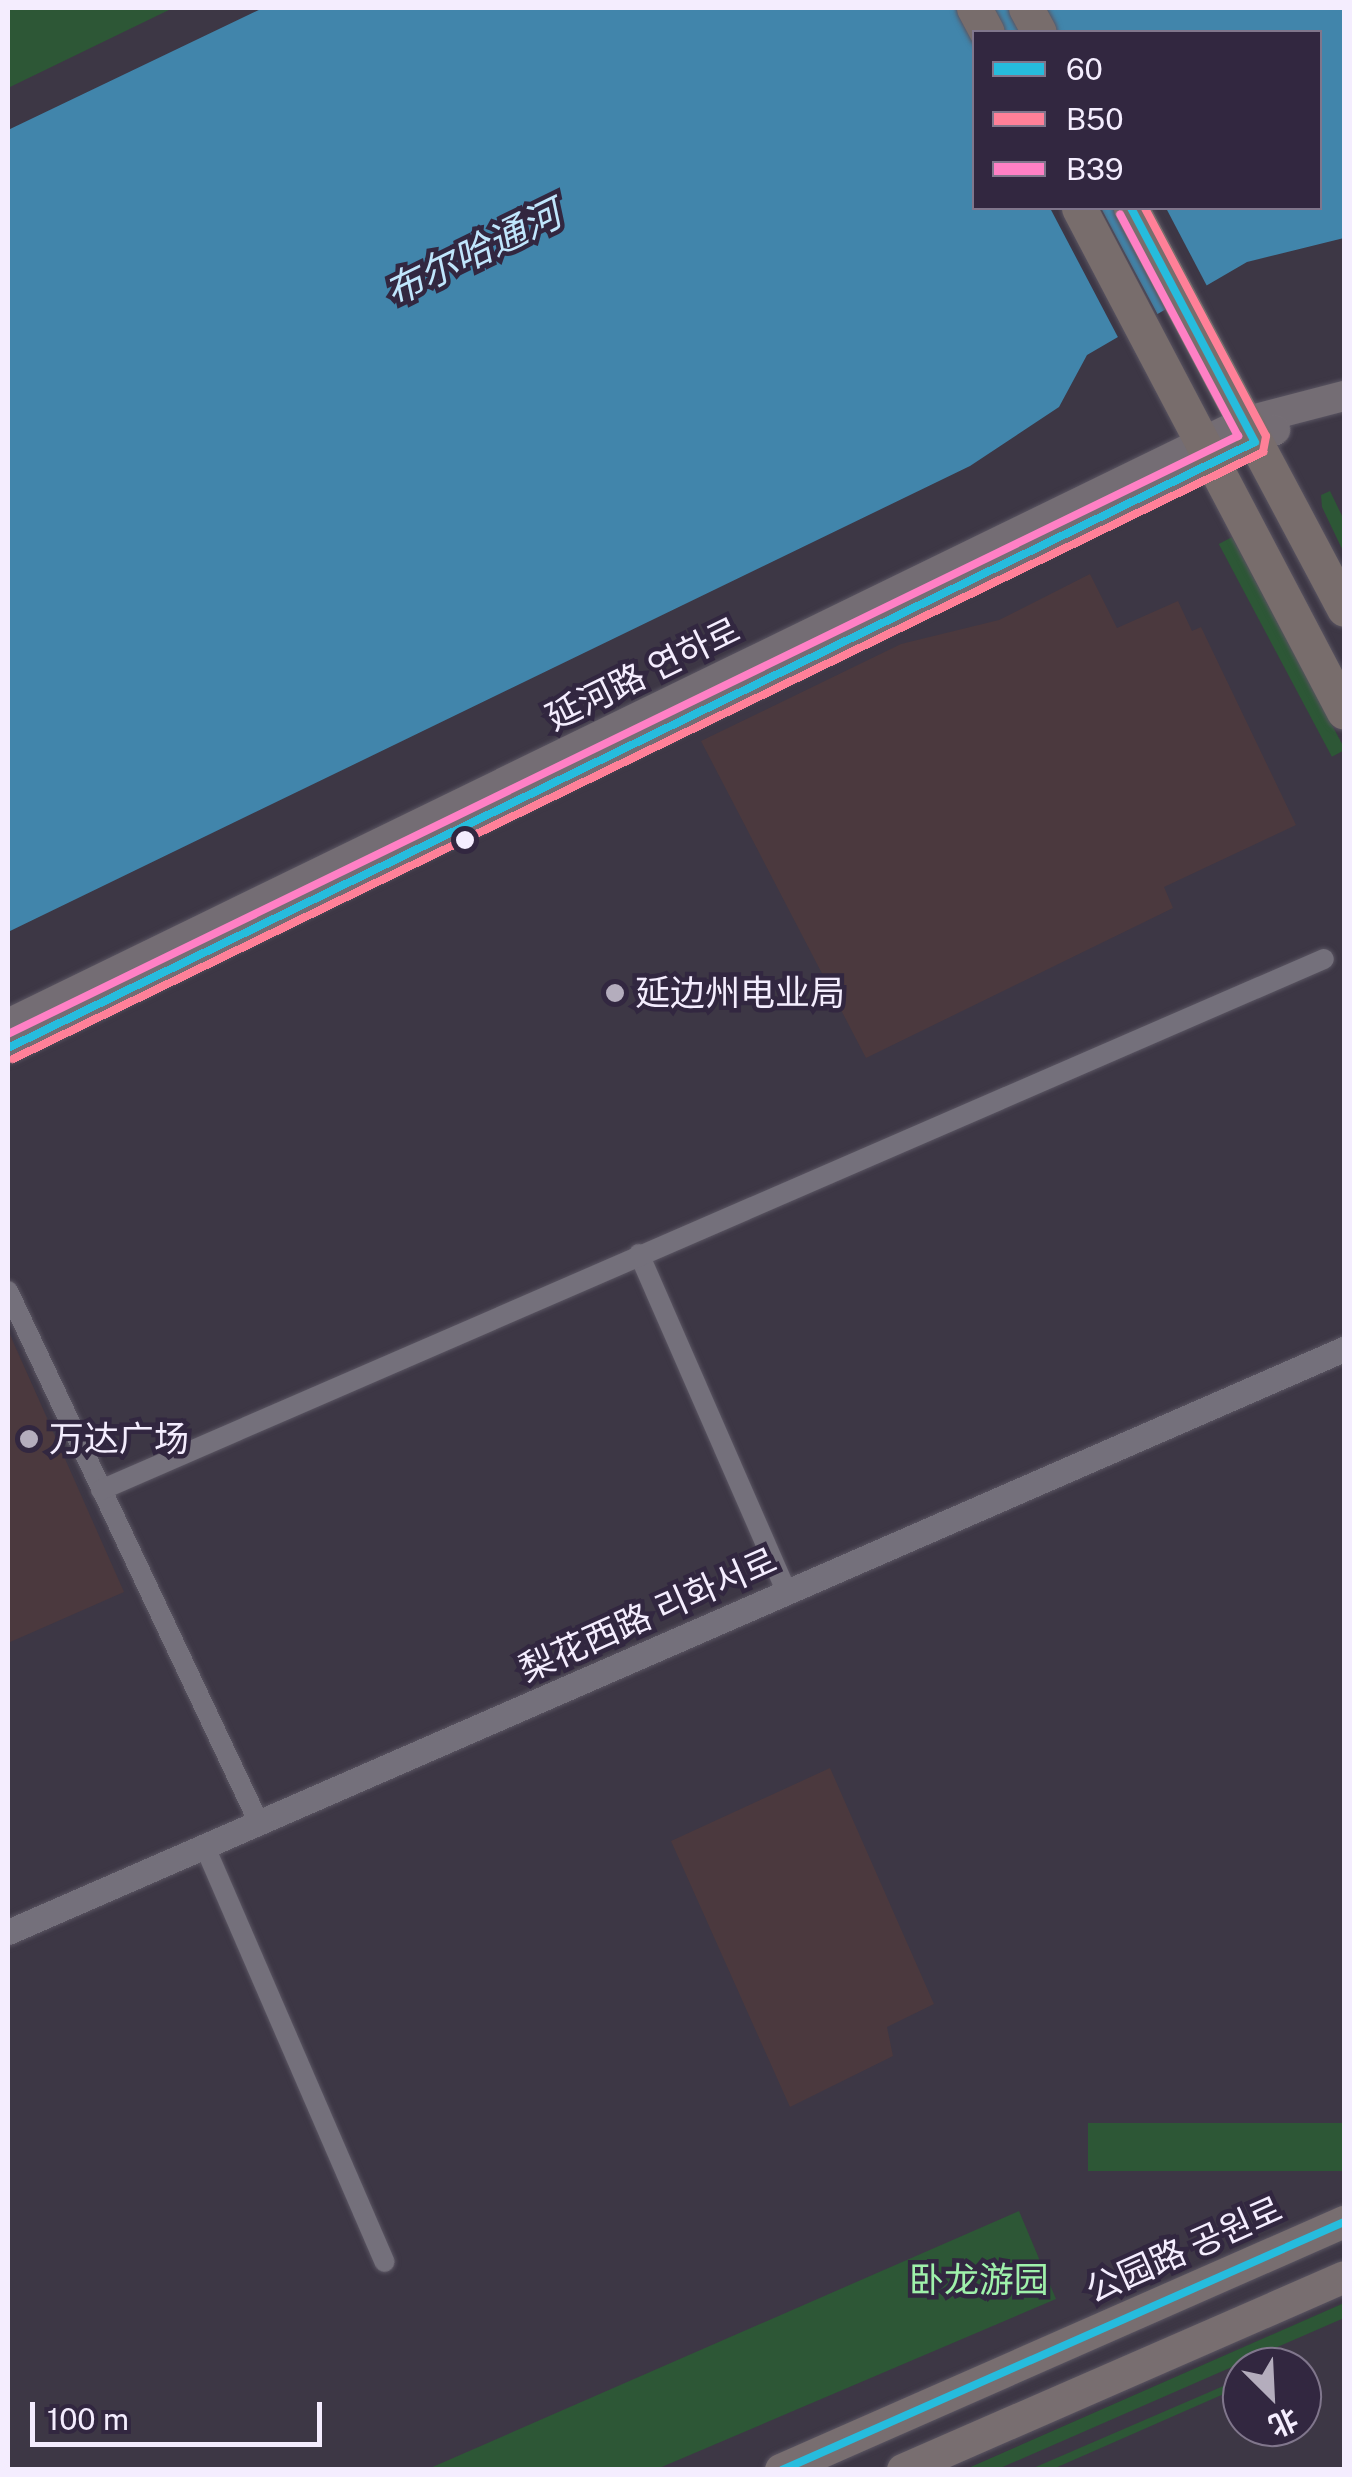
<!DOCTYPE html>
<html>
<head>
<meta charset="utf-8">
<style>
	body { margin:0 }
	#map { position:relative; width:1352px; height:2477px; overflow:hidden; background:#3d3745; font-family:"Public Sans","Noto Sans SC","Noto Sans KR",sans-serif }
	div>[style] { position:absolute }
	[style*='--x'] { left:calc(var(--x)*1px); top:calc(var(--y)*1px); width:calc(var(--w)*1px); rotate:calc(var(--a)*1deg) }
	.commercial>* { inset:0; background:#4b393e }
	.green>* { inset:0; background:#2d5736; transform-origin:0 0 }
	.water>* { inset:0; background:#4185ab }
	.pier>* { inset:0; background:#3d3745 }
	.roads { filter:drop-shadow(0 0 2px #5a5562) drop-shadow(0 0 2px #5a5562) }
	.minor>* { height:20px; margin:-10px; padding:0 10px; transform-origin:10px; border-radius:10px; background:#74707b }
	.tertiary>* { height:25px; margin:-12.5px; padding:0 12.5px; transform-origin:12.5px; border-radius:12.5px; background:#74707b }
	.secondary>* { height:30px; margin:-15px; padding:0 15px; transform-origin:15px; border-radius:15px; background:#746d74 }
	.primary>* { height:32px; margin:-16px; padding:0 16px; transform-origin:16px; border-radius:16px; background:#786e70 }
	.trunk>* { height:35px; margin:-17.5px; padding:0 17.5px; transform-origin:17.5px; border-radius:17.5px; background:#786d6c }
	.bus-1>* { height:8px; margin:-4px; padding:0 4px; transform-origin:4px; border-radius:4px; background:#26bcdd }
	.bus-2>* { height:8px; margin:-4px; padding:0 4px; transform-origin:4px; border-radius:4px; background:#ff8098 }
	.bus-3>* { height:8px; margin:-4px; padding:0 4px; transform-origin:4px; border-radius:4px; background:#ff80c5 }
	.dots>* { width:28px; height:28px; translate:-50% -50%; box-sizing:border-box; border:5px solid #322740; border-radius:50% }
	span { translate:-50% -50%; white-space:nowrap; text-align:center; line-height:1.15; -webkit-text-stroke:9px #322740; paint-order:stroke }
	.street-label { font-size:35px; color:#f4edfe }
	.poi-label { font-size:35px; color:#f4edfe }
	.left { translate:0 -50%; text-align:left }
	.park-label { font-size:35px; color:#9ff1ab }
	.water-label { font-size:38px; color:#c0e6fc; font-style:italic }
	.frame { position:absolute; inset:0; border:10px solid #f4edfe; pointer-events:none }
	.legend { position:absolute; left:972px; top:30px; width:350px; height:180px; box-sizing:border-box; background:#322740; border:2px solid #80768c; margin:0; padding:12px 18px; list-style:none; font-size:30px; color:#f4edfe }
	.legend li { display:flex; align-items:center; gap:20px; height:50px }
	.legend b { width:50px; border:2px solid #80768c }
	.north { position:absolute; left:1222px; top:2347px; width:100px; height:100px; box-sizing:border-box; background:#322740; border:2px solid #80768c; border-radius:50%; rotate:156deg; font-size:28px; font-weight:700; line-height:40px; text-align:center; color:#f4edfe }
	.north::after { content:''; display:block; margin:auto; width:35px; height:45px; background:#b4adbd; clip-path:polygon(50% 0,100% 100%,50% 72%,0 100%) }
	.scale { position:absolute; left:30px; top:2402px; width:292px; height:45px; box-sizing:border-box; border:5px solid #f4edfe; border-top:0; padding-left:12px; font-size:30px; line-height:35px; white-space:nowrap; color:#f4edfe; -webkit-text-stroke:8px #322740; paint-order:stroke }
</style>
</head>
<body>
<div id="map">
	<div class="commercial">
		<i style="clip-path:polygon(1090px 574px,1117px 628px,1178px 601px,1192px 631px,1201px 627px,1296px 825px,1164px 887px,1173px 908px,866px 1058px,701px 741px,901px 644px,999px 620px)"></i>
		<i style="clip-path:polygon(8px 1330px,124px 1592px,8px 1643px)"></i>
		<i style="clip-path:polygon(830px 1768px,934px 2004px,887px 2027px,893px 2056px,790px 2107px,671px 1841px)"></i>
	</div>
	<div class="green">
		<i style="clip-path:polygon(8px 8px,173px 8px,8px 88px)"></i>
		<i style="clip-path:polygon(1330px 491px,1344px 520px,1344px 553px,1322px 507px,1321px 495px)"></i>
		<i style="left:1232px;top:537px;width:241px;height:15px;rotate:62deg"></i>
		<i style="left:1344px;top:2123px;width:48px;height:256px;rotate:90deg"></i>
		<i style="clip-path:polygon(1019px 2211px,1056px 2299px,657px 2469px,428px 2469px)"></i>
		<i style="clip-path:polygon(1344px 2303px,1344px 2318px,998px 2469px,966px 2469px)"></i>
		<i style="clip-path:polygon(1242px 2378px,1242px 2386px,1053px 2469px,1031px 2469px)"></i>
	</div>
	<div class="water">
		<i style="clip-path:polygon(evenodd,263px 8px,1344px 8px,1344px 238px,1247px 262px,1087px 355px,1059px 407px,970px 466px,8px 932px,8px 130px,263px 8px,974px 32px,1320px 32px,1320px 208px,974px 208px,974px 32px)"></i>
	</div>
	<div class="pier">
		<i style="clip-path:polygon(1050px 208px,1101px 208px,1159px 317px,1120px 341px)"></i>
		<i style="clip-path:polygon(1115px 208px,1166px 208px,1208px 288px,1169px 311px)"></i>
	</div>
	<div class="roads">
		<div class="minor">
			<i style="--x:639;--y:1254;--w:370;--a:66.4"></i>
			<i style="--x:8;--y:1291;--w:588;--a:64.74"></i>
			<i style="--x:101;--y:1490;--w:1333;--a:-23.47"></i>
			<i style="--x:205;--y:1847;--w:452;--a:66.6"></i>
		</div>
		<div class="tertiary">
			<i style="--x:8;--y:1932;--w:1458;--a:-23.58"></i>
		</div>
		<div class="secondary">
			<i style="--x:8;--y:1024;--w:1375;--a:-25.97"></i>
			<i style="--x:1244;--y:422;--w:103;--a:-14.6"></i>
			<i style="--x:8;--y:1048;--w:1410;--a:-26"></i>
		</div>
		<div class="primary">
			<i style="--x:781;--y:2470;--w:615;--a:-23.77"></i>
			<i style="--x:903;--y:2470;--w:481;--a:-23.6"></i>
		</div>
		<div class="trunk">
			<i style="--x:974;--y:8;--w:27;--a:62"></i>
			<i style="--x:1026;--y:8;--w:27;--a:62"></i>
			<i style="--x:1079;--y:208;--w:569;--a:62.26"></i>
			<i style="--x:1131;--y:208;--w:454;--a:62"></i>
		</div>
	</div>
	<div class="bus-1">
		<i style="--x:8;--y:1048;--w:1386;--a:-25.92"></i>
		<i style="--x:1255;--y:442;--w:265;--a:-117.9"></i>
		<i style="--x:782;--y:2470;--w:614;--a:-23.81"></i>
	</div>
	<div class="bus-2">
		<i style="--x:13;--y:1059;--w:1390;--a:-25.9"></i>
		<i style="--x:1263;--y:452;--w:16;--a:-79"></i>
		<i style="--x:1266;--y:436;--w:258;--a:-118"></i>
	</div>
	<div class="bus-3">
		<i style="--x:8;--y:1034;--w:1368;--a:-25.93"></i>
		<i style="--x:1238;--y:436;--w:251;--a:-118"></i>
	</div>
	<div class="dots">
		<i style="left:465px;top:840px;background:#f4edfe"></i>
		<i style="left:615px;top:993px;background:#b4adbd"></i>
		<i style="left:29px;top:1439px;background:#b4adbd"></i>
	</div>
	<div class="street-label">
		<span style="left:643px;top:674px;rotate:-26deg">延河路 연하로</span>
		<span style="left:648px;top:1615px;rotate:-24deg">梨花西路 리화서로</span>
		<span style="left:1184px;top:2250px;rotate:-24deg">公园路 공원로</span>
	</div>
	<div class="poi-label">
		<span class="left" style="left:635px;top:993px">延边州电业局</span>
		<span class="left" style="left:49px;top:1439px">万达广场</span>
	</div>
	<div class="park-label">
		<span style="left:979px;top:2280px">卧龙游园</span>
	</div>
	<div class="water-label">
		<span style="left:473px;top:253px;rotate:-26deg">布尔哈通河</span>
	</div>
	<div class="frame"></div>
	<ul class="legend">
	<li><b style="height:12px;background:#26bcdd"></b>60</li>
	<li><b style="height:12px;background:#ff8098"></b>B50</li>
	<li><b style="height:12px;background:#ff80c5"></b>B39</li>
	</ul>
	<div class="north">北</div>
	<div class="scale">100 m</div>
</div>
</body>
</html>
